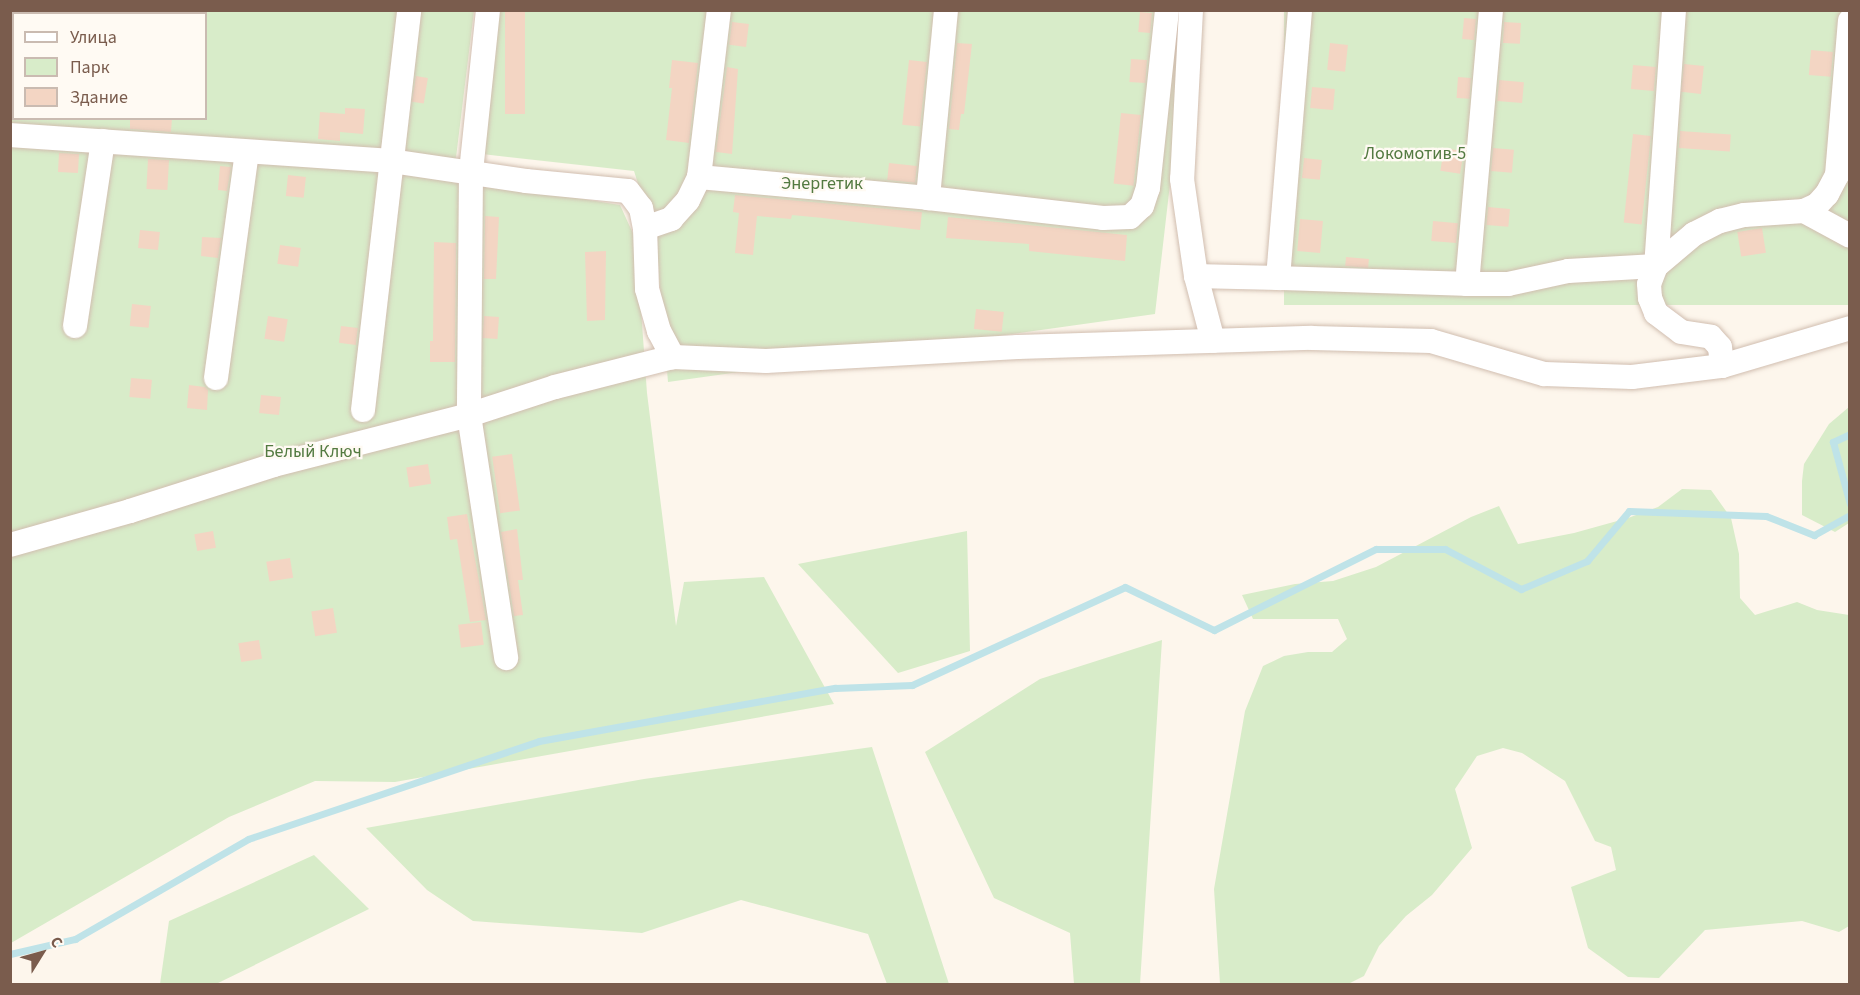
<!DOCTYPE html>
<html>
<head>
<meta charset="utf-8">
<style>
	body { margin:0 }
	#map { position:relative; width:1860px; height:995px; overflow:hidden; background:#fdf6ec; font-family:"Source Sans 3",sans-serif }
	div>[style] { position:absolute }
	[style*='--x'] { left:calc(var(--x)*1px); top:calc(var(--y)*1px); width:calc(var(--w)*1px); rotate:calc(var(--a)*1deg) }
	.green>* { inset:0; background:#d8ecc9; transform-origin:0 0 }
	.stream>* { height:7px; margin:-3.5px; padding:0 3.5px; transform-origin:3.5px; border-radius:3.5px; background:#bfe3e8 }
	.building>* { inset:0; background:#f3d5c3; transform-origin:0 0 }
	.roads { filter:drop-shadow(0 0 2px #d1beb0) drop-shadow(0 0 2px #d1beb0) }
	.minor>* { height:24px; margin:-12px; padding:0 12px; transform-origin:12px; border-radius:12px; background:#fff }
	span { translate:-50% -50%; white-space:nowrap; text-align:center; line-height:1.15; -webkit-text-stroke:4.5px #fffaf3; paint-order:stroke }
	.park-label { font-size:18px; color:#537a41 }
	.frame { position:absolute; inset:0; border:12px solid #7a5c4d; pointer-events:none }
	.legend { position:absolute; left:12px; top:12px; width:195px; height:108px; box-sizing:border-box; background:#fffaf3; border:2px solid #cabbb1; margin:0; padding:8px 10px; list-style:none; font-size:18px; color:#7a5c4d }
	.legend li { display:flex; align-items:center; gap:12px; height:30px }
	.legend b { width:30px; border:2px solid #cabbb1 }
	.north { position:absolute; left:12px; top:923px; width:60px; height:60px; -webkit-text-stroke:4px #fffaf3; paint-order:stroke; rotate:53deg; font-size:16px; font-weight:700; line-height:24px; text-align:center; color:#7a5c4d }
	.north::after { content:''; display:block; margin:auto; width:21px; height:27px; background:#7a5c4d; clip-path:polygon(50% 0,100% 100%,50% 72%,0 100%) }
</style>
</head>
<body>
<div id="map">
	<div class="green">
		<i style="clip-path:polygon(evenodd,11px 11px,474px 11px,453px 182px,540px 192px,620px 205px,636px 240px,647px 393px,676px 626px,684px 582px,764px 577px,834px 704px,395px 782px,315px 781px,229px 817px,11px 943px,11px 11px,14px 14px,206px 14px,206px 118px,14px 118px,14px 14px)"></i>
		<i style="clip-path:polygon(497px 11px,1190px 11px,1155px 314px,668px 382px,656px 240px,634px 171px,482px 154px)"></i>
		<i style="left:1284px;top:11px;width:565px;height:294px"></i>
		<i style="clip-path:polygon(1849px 407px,1849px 523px,1835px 532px,1802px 515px,1802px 481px,1804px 464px,1829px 424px)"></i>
		<i style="clip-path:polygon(1682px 489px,1711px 490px,1731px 518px,1739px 554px,1740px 598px,1755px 615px,1797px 602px,1817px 610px,1849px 615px,1849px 926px,1839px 932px,1802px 921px,1705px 930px,1659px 978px,1628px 977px,1588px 948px,1571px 887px,1616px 870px,1611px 847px,1595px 841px,1565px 781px,1522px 753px,1503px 748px,1477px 756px,1455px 789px,1472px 848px,1432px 895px,1406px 916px,1379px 946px,1364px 976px,1348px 984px,1220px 984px,1214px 889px,1245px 711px,1263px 666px,1284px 656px,1308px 652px,1332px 652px,1347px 639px,1338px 619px,1253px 619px,1242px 595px,1295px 584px,1333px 581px,1376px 567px,1471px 517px,1499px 506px,1518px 544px,1574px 533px,1628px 518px,1658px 507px)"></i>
		<i style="clip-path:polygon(967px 531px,970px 651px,898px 673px,798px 564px)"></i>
		<i style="clip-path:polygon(1162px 640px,1140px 984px,1074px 984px,1070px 933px,994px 898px,925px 752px,1040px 679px)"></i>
		<i style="clip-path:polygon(872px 747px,949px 984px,887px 984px,868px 934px,741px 900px,642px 933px,473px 921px,427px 890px,366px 828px,644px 779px)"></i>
		<i style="clip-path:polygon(314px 855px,369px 909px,216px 984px,160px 984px,169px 921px)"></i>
	</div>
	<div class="stream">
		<i style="--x:1850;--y:434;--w:19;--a:155"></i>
		<i style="--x:1833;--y:442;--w:64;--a:74.7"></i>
		<i style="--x:10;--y:954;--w:67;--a:-13"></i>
		<i style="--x:75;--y:939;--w:200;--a:-30"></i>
		<i style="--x:248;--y:839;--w:307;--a:-18.6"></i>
		<i style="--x:539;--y:741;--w:301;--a:-10.2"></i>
		<i style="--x:835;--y:688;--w:77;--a:-2.2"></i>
		<i style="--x:912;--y:685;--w:234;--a:-24.7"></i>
		<i style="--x:1125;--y:587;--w:99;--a:25.8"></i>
		<i style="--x:1214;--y:630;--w:181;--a:-26.6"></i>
		<i style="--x:1376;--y:549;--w:69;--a:0"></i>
		<i style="--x:1445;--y:549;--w:86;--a:27.8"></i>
		<i style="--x:1521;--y:589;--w:72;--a:-23"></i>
		<i style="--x:1587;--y:561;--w:65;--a:-50"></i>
		<i style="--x:1629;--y:511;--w:137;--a:2.1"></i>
		<i style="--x:1766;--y:516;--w:52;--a:21.6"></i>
		<i style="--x:1814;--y:535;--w:41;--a:-29.1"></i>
	</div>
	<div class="building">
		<i style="left:505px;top:10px;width:20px;height:104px"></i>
		<i style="left:1140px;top:12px;width:12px;height:20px;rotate:5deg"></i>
		<i style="left:1464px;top:18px;width:12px;height:21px;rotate:5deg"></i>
		<i style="left:732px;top:22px;width:17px;height:23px;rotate:7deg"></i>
		<i style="left:1504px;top:22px;width:17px;height:21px;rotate:3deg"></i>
		<i style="clip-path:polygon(957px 43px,972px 44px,964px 114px,961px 114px,959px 130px,949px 129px)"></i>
		<i style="left:1330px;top:43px;width:18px;height:27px;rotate:6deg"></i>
		<i style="left:1811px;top:50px;width:22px;height:25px;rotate:5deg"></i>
		<i style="left:1131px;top:59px;width:16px;height:23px;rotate:4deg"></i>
		<i style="clip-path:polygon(672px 60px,698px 63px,689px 143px,666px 140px,672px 88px,669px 88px)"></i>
		<i style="left:909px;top:60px;width:18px;height:65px;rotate:6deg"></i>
		<i style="left:1684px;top:64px;width:20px;height:28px;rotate:6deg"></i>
		<i style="left:1633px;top:65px;width:23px;height:24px;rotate:5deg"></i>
		<i style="clip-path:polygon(727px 67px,738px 69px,732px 154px,716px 152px)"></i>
		<i style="left:416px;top:76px;width:12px;height:26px;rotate:9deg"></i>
		<i style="left:1458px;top:77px;width:13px;height:21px;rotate:4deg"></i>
		<i style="left:1499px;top:80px;width:25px;height:21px;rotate:5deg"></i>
		<i style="left:1312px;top:87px;width:23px;height:21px;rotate:5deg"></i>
		<i style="clip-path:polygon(345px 108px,365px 109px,363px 134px,340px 132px,340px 141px,318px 139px,320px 112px,345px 114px)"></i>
		<i style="left:1121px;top:113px;width:20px;height:71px;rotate:6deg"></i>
		<i style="clip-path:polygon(130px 118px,172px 118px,171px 132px,130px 129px)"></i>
		<i style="left:1680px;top:131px;width:51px;height:17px;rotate:4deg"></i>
		<i style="left:1633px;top:134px;width:18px;height:89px;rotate:6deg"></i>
		<i style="left:1444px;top:148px;width:20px;height:23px;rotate:9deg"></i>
		<i style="left:1493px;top:148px;width:21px;height:23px;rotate:5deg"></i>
		<i style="left:59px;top:153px;width:20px;height:19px;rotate:3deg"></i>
		<i style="left:1304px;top:158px;width:18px;height:20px;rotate:6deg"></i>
		<i style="left:148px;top:159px;width:21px;height:30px;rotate:3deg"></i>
		<i style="left:889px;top:163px;width:28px;height:17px;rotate:6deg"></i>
		<i style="clip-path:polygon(220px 166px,231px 167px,227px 191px,218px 190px)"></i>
		<i style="left:288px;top:175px;width:18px;height:21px;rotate:6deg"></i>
		<i style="clip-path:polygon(735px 195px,922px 212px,920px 230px,823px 218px,792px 215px,791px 219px,757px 216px,753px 255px,735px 253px,739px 213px,733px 212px)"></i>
		<i style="left:1488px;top:207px;width:22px;height:18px;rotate:5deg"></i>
		<i style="clip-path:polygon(485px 216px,499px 217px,496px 279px,484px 279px)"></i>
		<i style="clip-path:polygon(948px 217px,1127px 235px,1125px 261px,1029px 251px,1029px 244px,946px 238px)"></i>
		<i style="left:1300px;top:219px;width:23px;height:32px;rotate:5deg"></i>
		<i style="left:1433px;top:221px;width:25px;height:20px;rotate:5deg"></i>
		<i style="left:1762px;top:228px;width:25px;height:25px;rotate:81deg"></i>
		<i style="left:140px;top:230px;width:20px;height:18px;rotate:6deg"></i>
		<i style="clip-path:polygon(202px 237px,221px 238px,218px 258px,201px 256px)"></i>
		<i style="clip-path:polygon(434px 242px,456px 243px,455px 362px,430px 362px,430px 341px,433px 341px)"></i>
		<i style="left:280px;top:245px;width:21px;height:19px;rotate:8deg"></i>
		<i style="clip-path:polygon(606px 251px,605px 320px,587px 321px,585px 252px)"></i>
		<i style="left:1346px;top:257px;width:23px;height:9px;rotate:5deg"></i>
		<i style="left:132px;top:304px;width:19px;height:22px;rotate:6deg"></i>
		<i style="left:976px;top:309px;width:28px;height:20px;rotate:6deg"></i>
		<i style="left:268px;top:316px;width:20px;height:23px;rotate:9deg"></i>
		<i style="left:484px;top:316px;width:15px;height:22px;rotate:4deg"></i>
		<i style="left:341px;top:326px;width:17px;height:17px;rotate:7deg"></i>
		<i style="left:131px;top:378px;width:21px;height:19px;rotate:5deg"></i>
		<i style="clip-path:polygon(189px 385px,205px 387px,208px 390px,207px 410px,187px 408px)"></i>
		<i style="left:261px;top:395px;width:20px;height:18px;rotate:6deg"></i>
		<i style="left:512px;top:454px;width:57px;height:20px;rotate:82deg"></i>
		<i style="left:428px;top:464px;width:20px;height:22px;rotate:81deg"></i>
		<i style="clip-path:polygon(467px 514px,486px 620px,470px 622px,457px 539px,450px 540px,447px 517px)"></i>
		<i style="clip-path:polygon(517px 529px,523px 580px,518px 580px,523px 615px,514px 616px,501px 532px)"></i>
		<i style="left:213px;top:531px;width:17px;height:19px;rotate:80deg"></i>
		<i style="left:290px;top:558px;width:20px;height:24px;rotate:81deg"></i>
		<i style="left:333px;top:608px;width:25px;height:22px;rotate:81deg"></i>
		<i style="left:481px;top:622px;width:23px;height:23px;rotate:83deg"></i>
		<i style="left:259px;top:640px;width:19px;height:21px;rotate:81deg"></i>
	</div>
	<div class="roads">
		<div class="minor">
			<i style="--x:488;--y:10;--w:164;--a:96"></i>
			<i style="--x:471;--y:173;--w:242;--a:90.5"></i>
			<i style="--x:469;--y:415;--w:246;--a:81.3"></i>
			<i style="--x:946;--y:10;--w:189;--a:95.5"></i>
			<i style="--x:928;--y:198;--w:176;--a:6.5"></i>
			<i style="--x:1103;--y:218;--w:27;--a:-2"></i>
			<i style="--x:1130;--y:217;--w:16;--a:-43"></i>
			<i style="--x:1142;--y:206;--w:19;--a:-72"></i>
			<i style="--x:1148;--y:188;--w:179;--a:-83.9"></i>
			<i style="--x:1191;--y:10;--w:169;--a:93"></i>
			<i style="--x:1182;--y:179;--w:98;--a:81.8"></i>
			<i style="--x:1196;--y:276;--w:67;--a:75.3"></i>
			<i style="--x:1491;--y:10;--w:275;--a:95"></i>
			<i style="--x:1467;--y:284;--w:41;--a:0"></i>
			<i style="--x:1508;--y:284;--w:61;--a:-12.2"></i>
			<i style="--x:1568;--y:271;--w:88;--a:-3.3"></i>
			<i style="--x:1656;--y:266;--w:19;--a:111"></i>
			<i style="--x:1649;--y:284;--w:14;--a:86"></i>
			<i style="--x:1650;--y:298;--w:16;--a:68"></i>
			<i style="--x:1656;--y:313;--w:31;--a:37"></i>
			<i style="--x:1681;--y:332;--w:30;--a:9"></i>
			<i style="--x:1711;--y:337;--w:13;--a:48"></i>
			<i style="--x:1720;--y:347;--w:19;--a:84"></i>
			<i style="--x:1674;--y:10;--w:257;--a:94"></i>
			<i style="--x:1656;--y:266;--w:50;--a:-40.1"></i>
			<i style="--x:1694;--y:234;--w:29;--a:-27"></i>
			<i style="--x:1720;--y:221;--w:25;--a:-14"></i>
			<i style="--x:1744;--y:215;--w:60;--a:-3.8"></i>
			<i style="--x:1804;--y:211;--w:14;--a:-25"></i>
			<i style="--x:1817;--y:205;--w:15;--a:-48"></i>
			<i style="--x:1827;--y:194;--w:21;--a:-62"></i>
			<i style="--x:1837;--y:175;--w:155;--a:-85.2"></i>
			<i style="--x:92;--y:14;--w:4;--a:-76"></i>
			<i style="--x:10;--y:42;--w:4;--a:0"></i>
			<i style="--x:10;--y:135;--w:382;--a:3.9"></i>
			<i style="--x:391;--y:161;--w:136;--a:8.4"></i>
			<i style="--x:526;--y:181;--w:102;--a:5.6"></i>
			<i style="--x:628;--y:191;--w:21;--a:53"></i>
			<i style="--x:641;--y:208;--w:20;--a:79"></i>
			<i style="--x:645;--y:228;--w:61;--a:88.1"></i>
			<i style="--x:647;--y:289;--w:44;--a:74.1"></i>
			<i style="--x:659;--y:331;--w:30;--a:62"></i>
			<i style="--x:699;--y:177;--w:230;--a:5.2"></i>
			<i style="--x:1804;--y:211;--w:52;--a:28.5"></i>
			<i style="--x:645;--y:228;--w:28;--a:-19"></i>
			<i style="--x:671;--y:219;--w:25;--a:-48"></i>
			<i style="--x:688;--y:200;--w:25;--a:-64"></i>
			<i style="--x:699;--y:177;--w:168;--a:-83.2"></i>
			<i style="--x:1196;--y:276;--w:82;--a:1.4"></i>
			<i style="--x:1278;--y:278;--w:269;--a:-85.3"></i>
			<i style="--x:1278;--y:278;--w:189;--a:1.8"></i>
			<i style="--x:75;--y:326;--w:187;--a:-81.4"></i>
			<i style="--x:216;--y:378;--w:227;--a:-82.2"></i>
			<i style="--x:363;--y:410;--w:403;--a:-83.4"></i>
			<i style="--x:10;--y:545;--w:125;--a:-15.8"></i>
			<i style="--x:130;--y:511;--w:151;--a:-17.7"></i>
			<i style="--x:274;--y:465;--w:201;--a:-14.4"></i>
			<i style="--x:469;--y:415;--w:90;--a:-18"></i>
			<i style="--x:555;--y:387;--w:122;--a:-14.3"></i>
			<i style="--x:673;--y:357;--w:93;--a:2.5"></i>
			<i style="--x:766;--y:361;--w:252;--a:-3.2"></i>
			<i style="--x:1018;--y:347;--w:294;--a:-1.8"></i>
			<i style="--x:1312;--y:338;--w:119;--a:1.4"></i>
			<i style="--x:1431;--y:341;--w:118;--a:16.3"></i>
			<i style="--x:1544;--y:374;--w:88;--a:2"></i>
			<i style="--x:1632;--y:377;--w:91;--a:-7"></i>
			<i style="--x:1722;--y:366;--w:134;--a:-16.5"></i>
		</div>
	</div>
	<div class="park-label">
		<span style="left:1415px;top:154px">Локомотив-5</span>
		<span style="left:822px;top:184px">Энергетик</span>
		<span style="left:313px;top:452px">Белый Ключ</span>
	</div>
	<div class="frame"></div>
	<ul class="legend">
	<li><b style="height:8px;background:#fff"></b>Улица</li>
	<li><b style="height:16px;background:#d8ecc9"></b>Парк</li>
	<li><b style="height:16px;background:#f3d5c3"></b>Здание</li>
	</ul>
	<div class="north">С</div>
</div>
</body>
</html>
